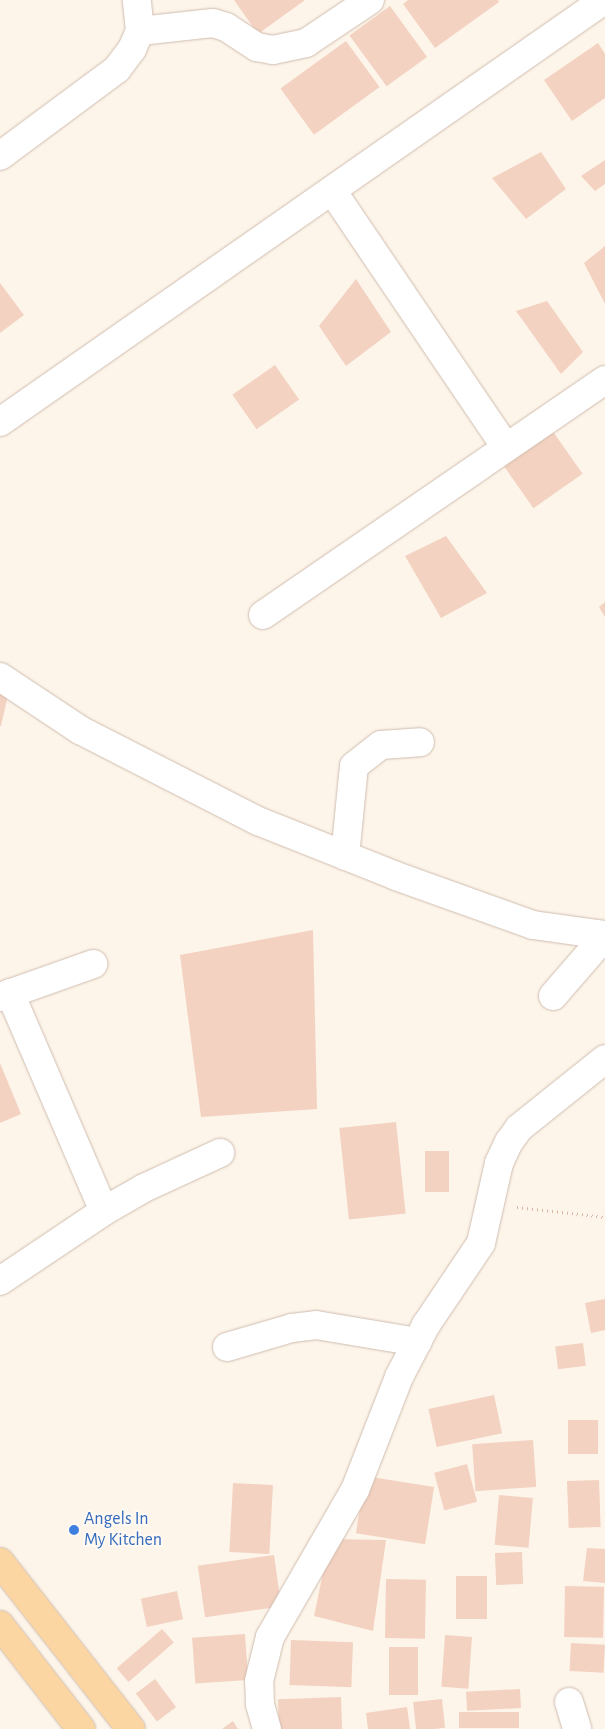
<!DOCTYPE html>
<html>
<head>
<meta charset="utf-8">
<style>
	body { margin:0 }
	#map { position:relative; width:605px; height:1729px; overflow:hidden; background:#fdf5ea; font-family:"Alegreya Sans",sans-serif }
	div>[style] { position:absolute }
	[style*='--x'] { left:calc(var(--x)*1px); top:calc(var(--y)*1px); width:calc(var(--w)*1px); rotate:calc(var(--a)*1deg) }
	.building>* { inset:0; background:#f3d2c1; transform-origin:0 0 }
	.path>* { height:3px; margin-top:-1.5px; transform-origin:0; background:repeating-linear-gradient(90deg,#d9b5a3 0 1px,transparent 0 5px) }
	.roads { filter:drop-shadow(0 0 1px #d0bcae) drop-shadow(0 0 1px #d0bcae) }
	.minor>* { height:28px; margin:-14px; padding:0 14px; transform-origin:14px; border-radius:14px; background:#fff }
	.major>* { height:28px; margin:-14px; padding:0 14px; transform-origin:14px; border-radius:14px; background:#fcd6a2 }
	.dots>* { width:14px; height:14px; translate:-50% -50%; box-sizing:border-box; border:2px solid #fff9f1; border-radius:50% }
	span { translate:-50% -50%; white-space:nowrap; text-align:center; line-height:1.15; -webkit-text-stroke:4.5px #fff9f1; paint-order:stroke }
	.shop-label { font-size:18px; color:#366cbe }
	.left { translate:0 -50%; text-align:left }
</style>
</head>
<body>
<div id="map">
	<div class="building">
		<i style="clip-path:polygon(234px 0,305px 0,258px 34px)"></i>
		<i style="clip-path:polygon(408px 0,498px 0,499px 2px,435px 48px,403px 4px)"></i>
		<i style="left:390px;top:6px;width:63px;height:50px;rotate:54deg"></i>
		<i style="left:346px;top:41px;width:57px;height:81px;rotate:54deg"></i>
		<i style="clip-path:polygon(598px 43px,605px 54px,605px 98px,572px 121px,544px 80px)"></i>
		<i style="clip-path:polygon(541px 152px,566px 189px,526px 219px,492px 178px)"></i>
		<i style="clip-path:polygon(605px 160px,605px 184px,595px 191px,581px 176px)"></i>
		<i style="clip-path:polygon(605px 246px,605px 304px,584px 263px)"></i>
		<i style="clip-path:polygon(356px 279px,391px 332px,346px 366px,319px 326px)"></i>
		<i style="clip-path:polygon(0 283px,24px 315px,0 333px)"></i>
		<i style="clip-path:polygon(547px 301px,583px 352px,561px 374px,516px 311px)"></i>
		<i style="left:275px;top:365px;width:42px;height:52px;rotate:55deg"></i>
		<i style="left:547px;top:423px;width:62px;height:60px;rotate:55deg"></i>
		<i style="clip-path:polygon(446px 536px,487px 593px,441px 618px,405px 556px)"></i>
		<i style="clip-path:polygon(605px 602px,605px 617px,599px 607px)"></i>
		<i style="clip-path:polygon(0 684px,10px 686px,1px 726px,0 726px)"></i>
		<i style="clip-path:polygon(313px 930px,317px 1109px,201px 1117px,180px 955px)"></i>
		<i style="clip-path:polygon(0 1063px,21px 1114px,0 1123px)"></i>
		<i style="left:396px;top:1122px;width:92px;height:57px;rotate:84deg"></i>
		<i style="left:425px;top:1151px;width:24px;height:41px"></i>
		<i style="clip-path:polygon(605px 1299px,605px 1330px,591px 1333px,585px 1303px)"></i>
		<i style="left:583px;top:1343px;width:23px;height:28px;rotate:83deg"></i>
		<i style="left:494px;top:1395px;width:39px;height:67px;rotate:78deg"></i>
		<i style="left:568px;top:1420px;width:30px;height:34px"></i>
		<i style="left:533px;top:1440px;width:47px;height:61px;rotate:86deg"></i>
		<i style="left:467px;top:1464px;width:39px;height:34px;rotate:75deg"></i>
		<i style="left:365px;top:1476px;width:70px;height:58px;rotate:9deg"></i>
		<i style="left:599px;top:1480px;width:47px;height:32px;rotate:88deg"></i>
		<i style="left:233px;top:1483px;width:40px;height:69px;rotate:3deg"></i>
		<i style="left:499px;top:1495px;width:34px;height:50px;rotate:5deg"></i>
		<i style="clip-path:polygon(330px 1539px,386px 1540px,373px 1631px,314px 1616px)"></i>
		<i style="clip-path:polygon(587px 1548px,605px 1549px,605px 1583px,583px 1581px)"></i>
		<i style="left:522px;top:1552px;width:32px;height:27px;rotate:88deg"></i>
		<i style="left:274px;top:1555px;width:52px;height:77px;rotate:82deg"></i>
		<i style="left:487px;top:1576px;width:43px;height:31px;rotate:90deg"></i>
		<i style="left:386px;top:1579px;width:40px;height:59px;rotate:1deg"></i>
		<i style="left:565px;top:1586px;width:39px;height:51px;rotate:1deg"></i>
		<i style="left:177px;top:1591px;width:29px;height:37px;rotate:78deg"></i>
		<i style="left:162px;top:1629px;width:18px;height:60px;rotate:49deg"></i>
		<i style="left:245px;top:1634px;width:46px;height:53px;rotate:86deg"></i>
		<i style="left:445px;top:1635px;width:27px;height:52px;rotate:4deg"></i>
		<i style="left:291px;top:1640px;width:62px;height:45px;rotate:2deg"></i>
		<i style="left:571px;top:1643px;width:34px;height:28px;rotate:3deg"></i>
		<i style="left:389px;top:1647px;width:29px;height:48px"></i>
		<i style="left:155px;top:1679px;width:35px;height:24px;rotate:53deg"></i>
		<i style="left:520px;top:1689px;width:19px;height:54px;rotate:87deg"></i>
		<i style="left:341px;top:1697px;width:32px;height:63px;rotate:88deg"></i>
		<i style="left:442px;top:1699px;width:29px;height:29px;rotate:84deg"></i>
		<i style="clip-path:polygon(407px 1707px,410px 1729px,368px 1729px,366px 1713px)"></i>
		<i style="left:519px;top:1712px;width:16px;height:60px;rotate:90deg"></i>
		<i style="clip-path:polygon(233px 1721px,238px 1729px,222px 1729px)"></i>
	</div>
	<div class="path">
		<i style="--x:517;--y:1207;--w:89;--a:6.5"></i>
	</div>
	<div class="roads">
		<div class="minor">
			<i style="--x:140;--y:31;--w:73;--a:-6.3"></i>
			<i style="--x:213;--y:23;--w:14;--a:17"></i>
			<i style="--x:226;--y:27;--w:37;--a:33"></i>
			<i style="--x:257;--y:47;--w:16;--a:11"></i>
			<i style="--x:273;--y:50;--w:34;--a:-12"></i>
			<i style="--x:306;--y:43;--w:77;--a:-33.9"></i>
			<i style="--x:0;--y:156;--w:146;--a:-36.6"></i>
			<i style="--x:117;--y:69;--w:25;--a:-53"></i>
			<i style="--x:132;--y:49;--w:20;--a:-66"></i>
			<i style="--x:140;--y:31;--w:31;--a:-96"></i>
			<i style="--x:333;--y:192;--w:307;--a:55.9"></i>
			<i style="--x:0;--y:422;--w:737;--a:-34.94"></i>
			<i style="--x:263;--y:615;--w:415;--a:-34.5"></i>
			<i style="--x:0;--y:677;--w:96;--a:33.5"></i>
			<i style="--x:80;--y:730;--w:200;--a:27.1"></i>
			<i style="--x:258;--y:821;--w:149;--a:21.7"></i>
			<i style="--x:396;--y:876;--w:145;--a:19.7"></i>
			<i style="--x:533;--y:925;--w:73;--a:7.9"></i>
			<i style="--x:345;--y:856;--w:90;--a:-84.3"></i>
			<i style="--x:354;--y:766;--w:34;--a:-38"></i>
			<i style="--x:381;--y:745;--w:39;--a:-4"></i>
			<i style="--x:10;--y:993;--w:237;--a:66.7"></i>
			<i style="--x:553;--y:996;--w:79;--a:-49.1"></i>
			<i style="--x:0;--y:997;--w:99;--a:-19.5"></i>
			<i style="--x:0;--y:1281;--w:125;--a:-33.9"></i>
			<i style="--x:104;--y:1211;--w:46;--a:-29.9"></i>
			<i style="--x:144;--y:1188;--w:84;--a:-24.7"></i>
			<i style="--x:227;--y:1347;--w:68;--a:-16.3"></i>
			<i style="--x:292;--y:1328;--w:24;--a:-7"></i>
			<i style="--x:316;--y:1325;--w:103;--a:9.5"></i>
			<i style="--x:569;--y:1702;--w:28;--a:73"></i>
			<i style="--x:267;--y:1729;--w:26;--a:-106"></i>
			<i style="--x:260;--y:1704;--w:23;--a:-92"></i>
			<i style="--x:259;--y:1681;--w:45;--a:-76"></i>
			<i style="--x:270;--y:1637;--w:170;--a:-60"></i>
			<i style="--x:355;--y:1490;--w:121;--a:-68.7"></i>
			<i style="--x:399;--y:1377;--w:59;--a:-62.6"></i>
			<i style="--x:426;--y:1325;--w:99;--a:-56.1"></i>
			<i style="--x:481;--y:1243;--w:82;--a:-77.3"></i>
			<i style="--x:499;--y:1163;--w:23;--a:-65"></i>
			<i style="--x:509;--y:1142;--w:17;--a:-54"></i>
			<i style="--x:519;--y:1128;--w:110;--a:-38.7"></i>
		</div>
		<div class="major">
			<i style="--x:0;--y:1562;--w:212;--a:51.9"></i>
			<i style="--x:0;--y:1625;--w:132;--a:52.1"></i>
		</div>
	</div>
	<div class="dots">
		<i style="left:74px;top:1530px;background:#3f7fe0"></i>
	</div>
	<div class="shop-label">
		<span class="left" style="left:84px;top:1530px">Angels In<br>My Kitchen</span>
	</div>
</div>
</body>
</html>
